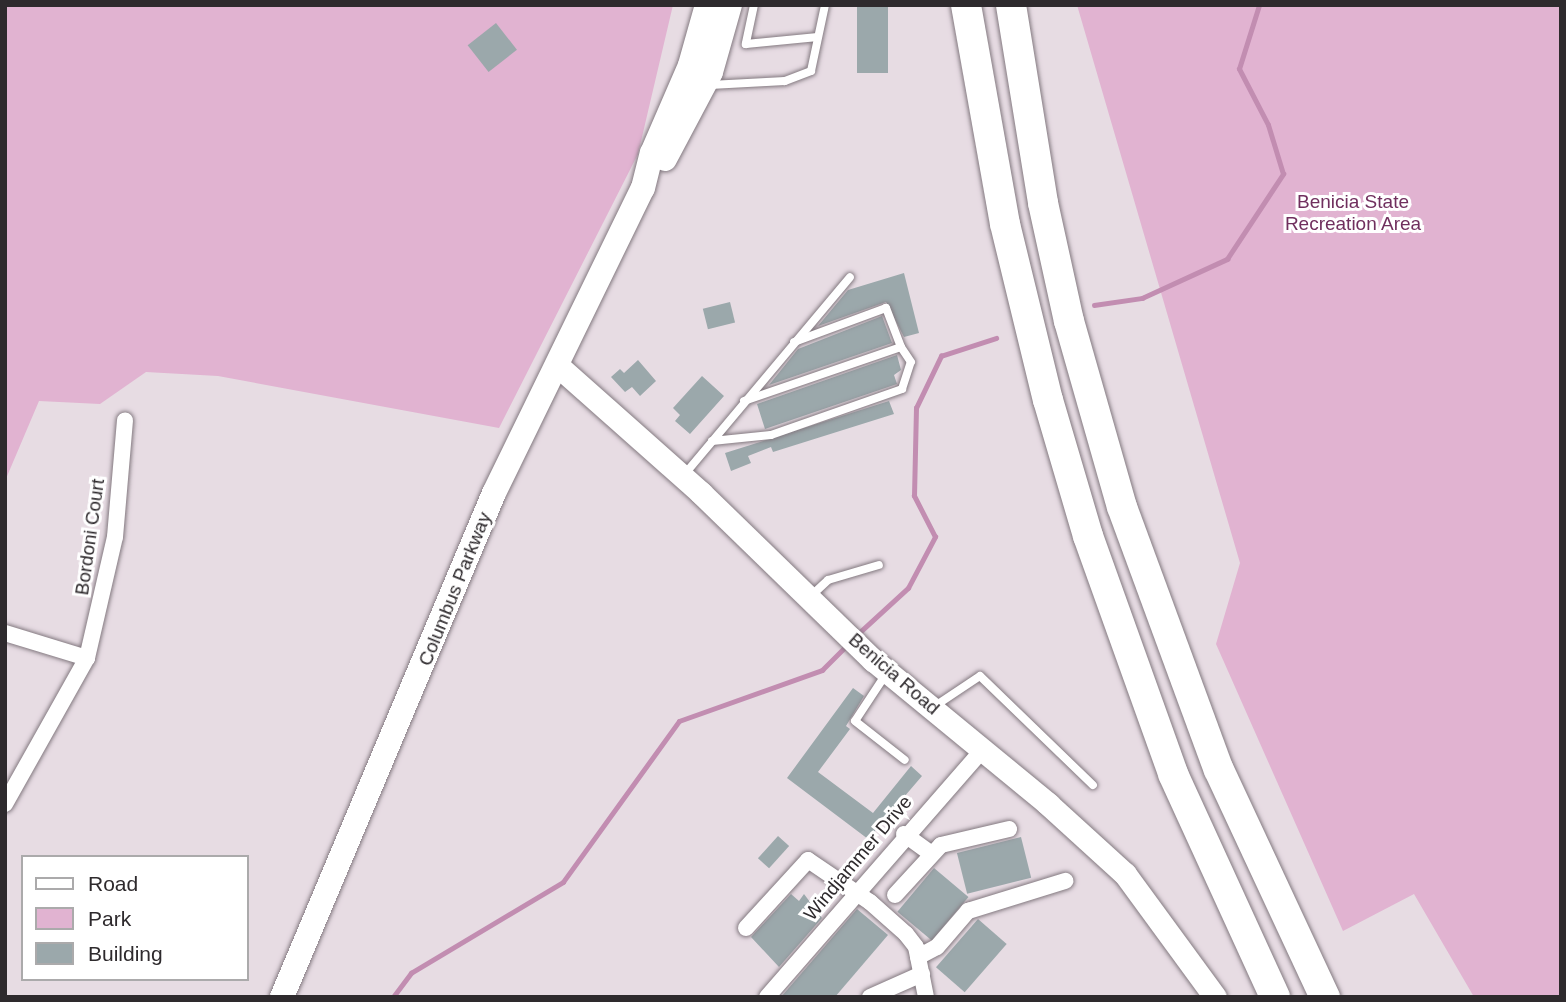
<!DOCTYPE html>
<html>
<head>
<meta charset="utf-8">
<style>
	body { margin:0 }
	#map { position:relative; width:1566px; height:1002px; overflow:hidden; background:#e7dce3; font-family:Arial,sans-serif }
	div>[style] { position:absolute }
	[style*='--x'] { left:calc(var(--x)*1px); top:calc(var(--y)*1px); width:calc(var(--w)*1px); rotate:calc(var(--a)*1deg) }
	.green>* { inset:0; background:#e1b3d1 }
	.stream>* { height:4.5px; margin:-2.25px; padding:0 2.25px; transform-origin:2.25px; border-radius:2.25px; background:#c28db1 }
	.building>* { inset:0; background:#9ba8ab; transform-origin:0 0 }
	.roads { filter:drop-shadow(0 0 2px #837980) drop-shadow(0 0 2px #837980) }
	.lane>* { height:8px; margin:-4px; padding:0 4px; transform-origin:4px; border-radius:4px; background:#fff }
	.street>* { height:16px; margin:-8px; padding:0 8px; transform-origin:8px; border-radius:8px; background:#fff }
	.secondary>* { height:23px; margin:-11.5px; padding:0 11.5px; transform-origin:11.5px; border-radius:11.5px; background:#fff }
	.primary>* { height:24px; margin:-12px; padding:0 12px; transform-origin:12px; border-radius:12px; background:#fff }
	.highway>* { height:30px; margin:-15px; padding:0 15px; transform-origin:15px; border-radius:15px; background:#fff }
	span { translate:-50% -50%; white-space:nowrap; text-align:center; line-height:1.15; -webkit-text-stroke:6px #fff; paint-order:stroke }
	.park-label { font-size:19px; color:#702f5e }
	.street-label { font-size:19px; color:#2e2a2d }
	.frame { position:absolute; inset:0; border:7px solid #2e2a2d; pointer-events:none }
	.legend { position:absolute; left:21px; top:855px; width:228px; height:126px; box-sizing:border-box; background:#fff; border:2px solid #abaaab; margin:0; padding:9px 12px; list-style:none; font-size:21px; color:#2e2a2d }
	.legend li { display:flex; align-items:center; gap:14px; height:35px }
	.legend b { width:35px; border:2px solid #abaaab }
</style>
</head>
<body>
<div id="map">
	<div class="green">
		<i style="clip-path:polygon(5px 5px,673px 5px,638px 154px,499px 428px,218px 376px,146px 372px,100px 404px,39px 401px,5px 481px)"></i>
		<i style="clip-path:polygon(1077px 5px,1561px 5px,1561px 997px,1474px 997px,1414px 894px,1343px 931px,1216px 644px,1240px 563px)"></i>
	</div>
	<div class="stream">
		<i style="--x:1094;--y:305;--w:49;--a:-8.3"></i>
		<i style="--x:1142;--y:298;--w:94;--a:-24.6"></i>
		<i style="--x:1227;--y:259;--w:102;--a:-56.6"></i>
		<i style="--x:1283;--y:174;--w:51;--a:-107"></i>
		<i style="--x:1268;--y:125;--w:63;--a:-117.4"></i>
		<i style="--x:1239;--y:69;--w:67;--a:-72.6"></i>
		<i style="--x:860;--y:632;--w:65;--a:-42.5"></i>
		<i style="--x:908;--y:588;--w:58;--a:-62.1"></i>
		<i style="--x:935;--y:537;--w:46;--a:-117.1"></i>
		<i style="--x:914;--y:496;--w:88;--a:-88.7"></i>
		<i style="--x:916;--y:408;--w:58;--a:-64.3"></i>
		<i style="--x:941;--y:356;--w:58;--a:-18.1"></i>
		<i style="--x:393;--y:997;--w:30;--a:-53"></i>
		<i style="--x:411;--y:973;--w:177;--a:-30.9"></i>
		<i style="--x:563;--y:882;--w:198;--a:-54.2"></i>
		<i style="--x:679;--y:721;--w:152;--a:-19.6"></i>
		<i style="--x:822;--y:670;--w:31;--a:-45"></i>
	</div>
	<div class="building">
		<i style="left:857px;top:5px;width:31px;height:68px"></i>
		<i style="left:496px;top:23px;width:34px;height:36px;rotate:52deg"></i>
		<i style="clip-path:polygon(904px 273px,919px 333px,904px 337px,886px 302px,818px 326px,848px 290px)"></i>
		<i style="left:730px;top:302px;width:21px;height:28px;rotate:76deg"></i>
		<i style="clip-path:polygon(882px 316px,892px 343px,769px 385px,798px 349px)"></i>
		<i style="clip-path:polygon(897px 355px,901px 370px,894px 375px,897px 384px,765px 429px,757px 404px)"></i>
		<i style="clip-path:polygon(638px 360px,656px 381px,640px 396px,632px 387px,625px 392px,611px 377px,620px 369px,624px 373px)"></i>
		<i style="clip-path:polygon(702px 376px,724px 396px,690px 434px,675px 421px,680px 415px,673px 408px)"></i>
		<i style="clip-path:polygon(889px 401px,894px 414px,773px 452px,771px 447px,748px 456px,751px 463px,731px 471px,725px 453px)"></i>
		<i style="clip-path:polygon(853px 688px,864px 696px,846px 726px,850px 729px,818px 772px,873px 813px,911px 766px,922px 776px,868px 839px,787px 778px)"></i>
		<i style="left:778px;top:836px;width:15px;height:30px;rotate:42deg"></i>
		<i style="left:1021px;top:837px;width:42px;height:66px;rotate:76deg"></i>
		<i style="left:934px;top:868px;width:45px;height:57px;rotate:40deg"></i>
		<i style="clip-path:polygon(791px 894px,799px 901px,804px 894px,822px 918px,779px 967px,751px 937px)"></i>
		<i style="clip-path:polygon(857px 909px,888px 935px,835px 997px,781px 997px)"></i>
		<i style="left:978px;top:919px;width:38px;height:64px;rotate:41deg"></i>
	</div>
	<div class="roads">
		<div class="lane">
			<i style="--x:754;--y:5;--w:40;--a:102"></i>
			<i style="--x:746;--y:44;--w:72;--a:-5.6"></i>
			<i style="--x:710;--y:85;--w:75;--a:-3.1"></i>
			<i style="--x:785;--y:81;--w:28;--a:-21"></i>
			<i style="--x:811;--y:71;--w:67;--a:-78"></i>
			<i style="--x:744;--y:401;--w:166;--a:-19"></i>
			<i style="--x:712;--y:441;--w:59;--a:-5.8"></i>
			<i style="--x:771;--y:435;--w:139;--a:-19.3"></i>
			<i style="--x:902;--y:389;--w:28;--a:-72"></i>
			<i style="--x:911;--y:362;--w:18;--a:-124"></i>
			<i style="--x:901;--y:347;--w:42;--a:-111"></i>
			<i style="--x:886;--y:308;--w:98;--a:159.7"></i>
			<i style="--x:684;--y:475;--w:258;--a:-50"></i>
			<i style="--x:812;--y:595;--w:22;--a:-43"></i>
			<i style="--x:828;--y:580;--w:53;--a:-16.4"></i>
			<i style="--x:886;--y:674;--w:56;--a:123.4"></i>
			<i style="--x:855;--y:721;--w:63;--a:38"></i>
			<i style="--x:935;--y:706;--w:54;--a:-33.7"></i>
			<i style="--x:980;--y:676;--w:157;--a:44"></i>
		</div>
		<div class="street">
			<i style="--x:5;--y:633;--w:86;--a:17"></i>
			<i style="--x:5;--y:804;--w:167;--a:-60.7"></i>
			<i style="--x:87;--y:658;--w:124;--a:-77"></i>
			<i style="--x:115;--y:537;--w:117;--a:-85.1"></i>
			<i style="--x:904;--y:834;--w:32;--a:36"></i>
			<i style="--x:895;--y:895;--w:68;--a:-47.4"></i>
			<i style="--x:941;--y:845;--w:70;--a:-13.2"></i>
			<i style="--x:746;--y:928;--w:92;--a:-47.6"></i>
			<i style="--x:808;--y:860;--w:75;--a:34.1"></i>
			<i style="--x:870;--y:902;--w:48;--a:41.6"></i>
			<i style="--x:906;--y:934;--w:16;--a:52"></i>
			<i style="--x:916;--y:947;--w:51;--a:78.7"></i>
			<i style="--x:918;--y:957;--w:21;--a:-28"></i>
			<i style="--x:937;--y:947;--w:48;--a:-49.3"></i>
			<i style="--x:968;--y:911;--w:102;--a:-17.2"></i>
			<i style="--x:767;--y:997;--w:329;--a:-48.9"></i>
			<i style="--x:870;--y:997;--w:57;--a:-23.9"></i>
		</div>
		<div class="secondary">
			<i style="--x:557;--y:365;--w:193;--a:41.6"></i>
			<i style="--x:701;--y:493;--w:240;--a:44.2"></i>
			<i style="--x:873;--y:660;--w:227;--a:39.4"></i>
			<i style="--x:1048;--y:804;--w:104;--a:42.3"></i>
			<i style="--x:1125;--y:874;--w:152;--a:53.8"></i>
		</div>
		<div class="primary">
			<i style="--x:665;--y:159;--w:98;--a:-62.1"></i>
			<i style="--x:711;--y:72;--w:70;--a:-74.2"></i>
			<i style="--x:282;--y:997;--w:547;--a:-67.19"></i>
			<i style="--x:494;--y:493;--w:339;--a:-64"></i>
			<i style="--x:643;--y:188;--w:36;--a:-76"></i>
			<i style="--x:652;--y:153;--w:96;--a:-66.6"></i>
			<i style="--x:690;--y:65;--w:62;--a:-74.2"></i>
		</div>
		<div class="highway">
			<i style="--x:966;--y:5;--w:222;--a:79.9"></i>
			<i style="--x:1005;--y:224;--w:181;--a:76.3"></i>
			<i style="--x:1048;--y:400;--w:142;--a:73.6"></i>
			<i style="--x:1088;--y:536;--w:253;--a:70.3"></i>
			<i style="--x:1173;--y:774;--w:245;--a:65.4"></i>
			<i style="--x:1011;--y:5;--w:201;--a:80.8"></i>
			<i style="--x:1043;--y:203;--w:121;--a:77.6"></i>
			<i style="--x:1069;--y:321;--w:193;--a:74.1"></i>
			<i style="--x:1122;--y:507;--w:280;--a:69.8"></i>
			<i style="--x:1219;--y:770;--w:251;--a:65"></i>
		</div>
	</div>
	<div class="park-label">
		<span style="left:1353px;top:213px">Benicia State<br>Recreation Area</span>
	</div>
	<div class="street-label">
		<span style="left:90px;top:537px;rotate:-82deg">Bordoni Court</span>
		<span style="left:455px;top:589px;rotate:-68deg">Columbus Parkway</span>
		<span style="left:894px;top:674px;rotate:41deg">Benicia Road</span>
		<span style="left:858px;top:858px;rotate:-50deg">Windjammer Drive</span>
	</div>
	<div class="frame"></div>
	<ul class="legend">
	<li><b style="height:9px;background:#fff"></b>Road</li>
	<li><b style="height:19px;background:#e1b3d1"></b>Park</li>
	<li><b style="height:19px;background:#9ba8ab"></b>Building</li>
	</ul>
</div>
</body>
</html>
